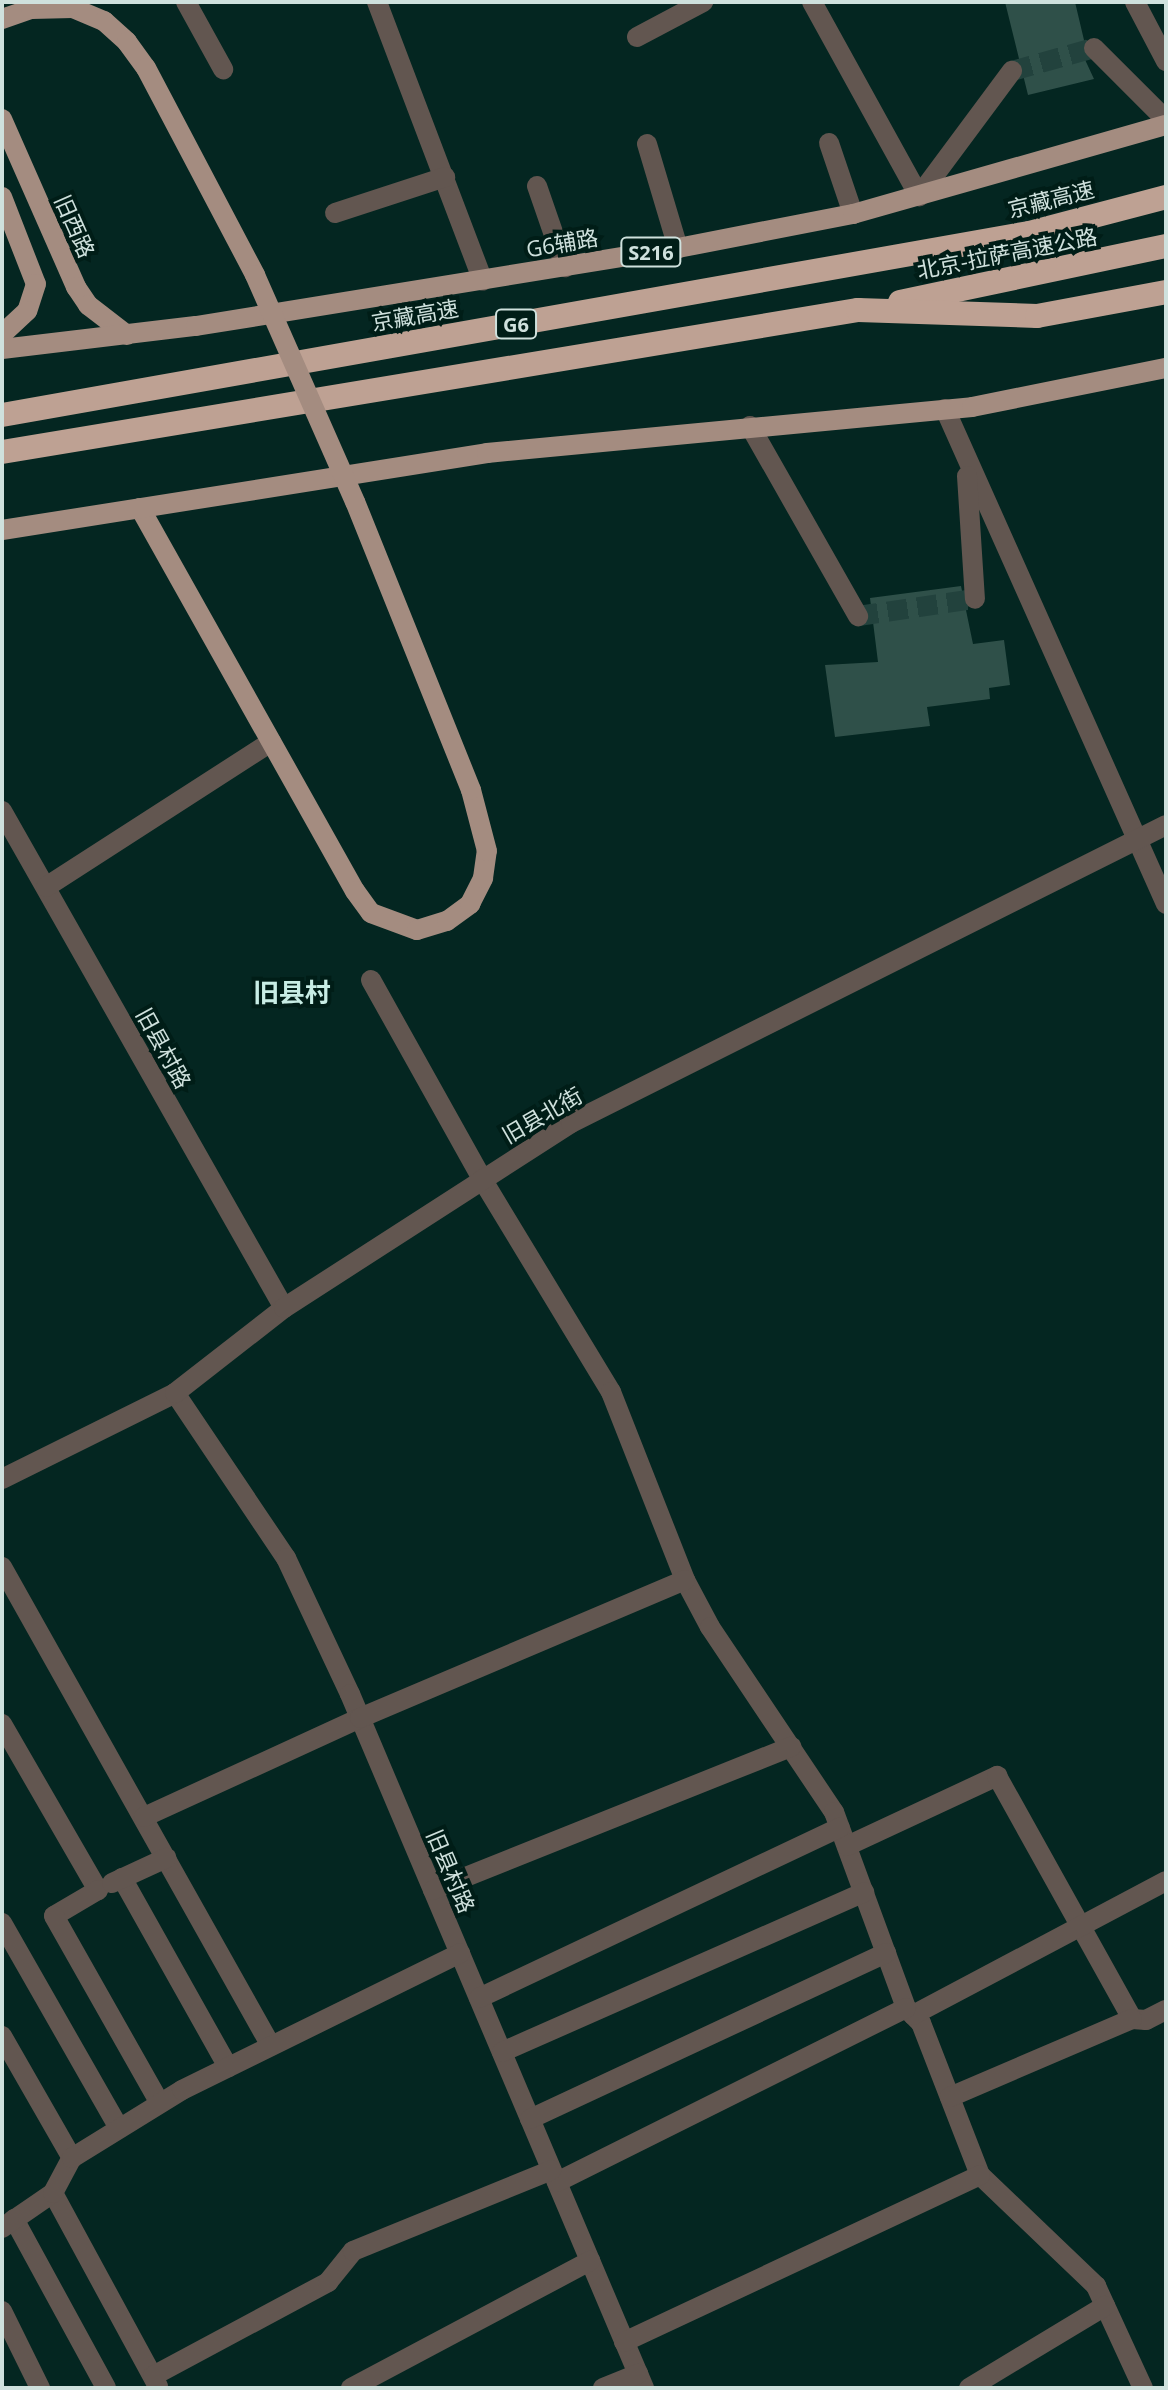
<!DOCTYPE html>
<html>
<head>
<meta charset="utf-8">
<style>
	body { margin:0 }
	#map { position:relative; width:1168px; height:2390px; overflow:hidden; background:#042621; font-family:"Open Sans","Noto Sans SC",sans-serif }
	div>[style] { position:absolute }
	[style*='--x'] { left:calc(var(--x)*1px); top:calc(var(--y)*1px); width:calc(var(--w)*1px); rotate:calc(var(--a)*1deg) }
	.building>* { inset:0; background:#2f5049 }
	.minor-tunnel>* { height:20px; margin-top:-10px; transform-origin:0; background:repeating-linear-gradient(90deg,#22423d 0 20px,transparent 0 30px) }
	.minor>* { height:20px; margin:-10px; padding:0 10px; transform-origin:10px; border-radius:10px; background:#625650 }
	.major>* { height:20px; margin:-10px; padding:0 10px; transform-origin:10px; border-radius:10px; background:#a48c80 }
	.highway>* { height:24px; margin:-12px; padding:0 12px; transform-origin:12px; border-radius:12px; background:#bea193 }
	.major-bridge>* { height:20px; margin:-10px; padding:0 10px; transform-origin:10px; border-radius:10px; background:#a48c80 }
	span { translate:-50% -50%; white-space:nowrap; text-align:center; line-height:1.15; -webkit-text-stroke:8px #001d17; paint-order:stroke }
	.shield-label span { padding:2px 6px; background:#001d17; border:2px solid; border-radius:6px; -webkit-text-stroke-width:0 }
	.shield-label { font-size:20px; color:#cfe1dd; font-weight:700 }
	.street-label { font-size:22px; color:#cfe1dd }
	.quarter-label { font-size:26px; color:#c8ede5; font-weight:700 }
	.frame { position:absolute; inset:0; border:4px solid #cfe1dd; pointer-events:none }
</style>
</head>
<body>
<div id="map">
	<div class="building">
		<i style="clip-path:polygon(1005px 2px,1075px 2px,1084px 40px,1081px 51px,1094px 79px,1028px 95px)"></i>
		<i style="clip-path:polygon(961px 586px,973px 644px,1004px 640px,1010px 685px,989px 688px,990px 699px,927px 707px,930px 726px,835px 737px,825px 665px,878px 662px,870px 598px)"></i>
	</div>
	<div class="minor-tunnel">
		<i style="--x:1012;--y:71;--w:85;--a:-15.7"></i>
		<i style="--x:858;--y:616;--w:118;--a:-8.3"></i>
	</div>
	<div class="minor">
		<i style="--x:186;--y:2;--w:77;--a:61.1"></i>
		<i style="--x:377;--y:2;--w:298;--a:69.2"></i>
		<i style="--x:812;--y:2;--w:222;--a:61.1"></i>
		<i style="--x:919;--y:196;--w:156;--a:-53.4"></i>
		<i style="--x:1135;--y:2;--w:67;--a:62.3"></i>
		<i style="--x:637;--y:37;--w:75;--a:-27.9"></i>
		<i style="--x:1094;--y:48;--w:102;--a:45"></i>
		<i style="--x:829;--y:143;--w:75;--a:71.3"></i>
		<i style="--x:647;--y:144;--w:109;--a:73.4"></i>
		<i style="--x:537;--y:186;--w:86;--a:70.9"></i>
		<i style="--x:335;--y:213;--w:116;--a:-18.1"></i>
		<i style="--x:945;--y:409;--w:542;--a:65.94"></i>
		<i style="--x:750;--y:426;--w:219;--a:60.4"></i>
		<i style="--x:967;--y:476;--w:123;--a:86.3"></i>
		<i style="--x:2;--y:811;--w:571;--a:60.43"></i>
		<i style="--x:46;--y:887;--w:268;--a:-32.8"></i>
		<i style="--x:371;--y:980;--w:228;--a:60.8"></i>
		<i style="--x:482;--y:1179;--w:249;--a:58.8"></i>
		<i style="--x:611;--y:1392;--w:202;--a:68.5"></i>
		<i style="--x:685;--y:1580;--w:53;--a:62"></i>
		<i style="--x:710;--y:1627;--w:223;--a:56.2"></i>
		<i style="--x:834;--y:1812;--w:209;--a:69.8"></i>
		<i style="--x:906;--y:2008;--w:21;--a:45"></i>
		<i style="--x:921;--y:2023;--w:163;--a:68.8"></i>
		<i style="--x:980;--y:2175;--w:161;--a:43.7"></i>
		<i style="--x:1096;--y:2286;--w:112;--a:65.3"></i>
		<i style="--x:175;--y:1393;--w:199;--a:56.1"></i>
		<i style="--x:286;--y:1558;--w:150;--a:64.8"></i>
		<i style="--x:350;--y:1694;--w:754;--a:67.04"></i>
		<i style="--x:2;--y:1479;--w:193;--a:-26.4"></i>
		<i style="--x:175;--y:1393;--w:138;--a:-37.9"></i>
		<i style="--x:284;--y:1308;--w:341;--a:-32.8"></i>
		<i style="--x:571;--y:1123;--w:665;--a:-26.6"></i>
		<i style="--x:2;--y:1567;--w:549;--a:60.68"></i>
		<i style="--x:2;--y:1724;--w:192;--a:60"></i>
		<i style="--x:98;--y:1890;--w:51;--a:149.4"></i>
		<i style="--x:54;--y:1916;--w:215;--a:60.5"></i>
		<i style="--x:144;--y:1817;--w:238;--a:-24.6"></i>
		<i style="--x:360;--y:1718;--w:353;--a:-23"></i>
		<i style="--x:847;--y:1846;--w:166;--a:-25"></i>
		<i style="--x:997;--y:1776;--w:278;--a:60.9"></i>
		<i style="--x:1132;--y:2019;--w:14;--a:4"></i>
		<i style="--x:1146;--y:2020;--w:22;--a:-27"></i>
		<i style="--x:122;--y:1878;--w:217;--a:60.7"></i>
		<i style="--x:112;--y:1883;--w:60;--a:-24.8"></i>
		<i style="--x:433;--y:1890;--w:386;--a:-21.8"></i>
		<i style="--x:2;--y:1923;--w:236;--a:60.3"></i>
		<i style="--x:479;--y:1998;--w:399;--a:-25.3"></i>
		<i style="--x:913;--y:2015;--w:286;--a:-27.9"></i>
		<i style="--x:2;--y:2036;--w:141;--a:60.2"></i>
		<i style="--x:502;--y:2052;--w:396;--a:-23.8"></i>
		<i style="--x:950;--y:2097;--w:198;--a:-23.2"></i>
		<i style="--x:530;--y:2119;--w:393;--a:-25"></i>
		<i style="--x:557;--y:2182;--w:390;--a:-26.5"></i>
		<i style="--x:53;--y:2193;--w:220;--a:61.5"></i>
		<i style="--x:14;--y:2219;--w:192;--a:61.4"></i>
		<i style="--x:2;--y:2228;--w:62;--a:-34.5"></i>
		<i style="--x:53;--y:2193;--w:40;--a:-62"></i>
		<i style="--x:72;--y:2158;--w:129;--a:-31.7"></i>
		<i style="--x:182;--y:2090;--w:310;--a:-26.2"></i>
		<i style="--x:2;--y:2311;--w:86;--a:63.7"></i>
		<i style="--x:624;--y:2342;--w:393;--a:-25.1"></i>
		<i style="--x:153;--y:2376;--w:199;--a:-28.2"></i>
		<i style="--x:328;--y:2282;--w:40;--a:-51"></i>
		<i style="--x:353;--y:2251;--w:214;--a:-22.2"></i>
		<i style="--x:351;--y:2388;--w:271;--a:-28"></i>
		<i style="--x:603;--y:2388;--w:38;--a:-22"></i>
		<i style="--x:969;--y:2388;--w:159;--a:-31.1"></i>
	</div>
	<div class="major">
		<i style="--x:2;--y:19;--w:31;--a:-19"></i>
		<i style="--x:31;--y:9;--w:42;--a:-1.4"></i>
		<i style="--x:73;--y:8;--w:34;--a:23"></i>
		<i style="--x:104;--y:21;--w:31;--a:42"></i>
		<i style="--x:127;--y:42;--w:32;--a:54"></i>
		<i style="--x:146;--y:68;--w:234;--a:62.2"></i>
		<i style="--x:2;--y:119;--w:184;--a:66.2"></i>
		<i style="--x:76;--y:287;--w:22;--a:56"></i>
		<i style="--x:88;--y:305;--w:49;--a:37.6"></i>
		<i style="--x:2;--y:197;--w:93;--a:68.7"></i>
		<i style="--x:36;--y:284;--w:28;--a:108"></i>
		<i style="--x:27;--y:311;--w:34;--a:137"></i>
		<i style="--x:2;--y:349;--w:195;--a:-6.8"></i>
		<i style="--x:196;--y:326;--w:488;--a:-9.2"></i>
		<i style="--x:678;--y:248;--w:178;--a:-11"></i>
		<i style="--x:853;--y:214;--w:325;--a:-15.9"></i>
		<i style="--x:140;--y:508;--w:439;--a:60.7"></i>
		<i style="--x:355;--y:891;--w:27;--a:54"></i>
		<i style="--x:371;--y:913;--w:49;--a:20.3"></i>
		<i style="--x:417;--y:930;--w:31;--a:-17"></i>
		<i style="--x:447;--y:921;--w:29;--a:-36"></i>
		<i style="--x:470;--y:904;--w:29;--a:-63"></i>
		<i style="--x:483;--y:878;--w:27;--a:-82"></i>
		<i style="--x:487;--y:851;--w:63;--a:-104.7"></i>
		<i style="--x:471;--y:790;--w:310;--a:-111.9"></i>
		<i style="--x:2;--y:530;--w:491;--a:-9"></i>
		<i style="--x:487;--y:453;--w:487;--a:-5.4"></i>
		<i style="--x:972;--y:407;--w:198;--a:-11.4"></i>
	</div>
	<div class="highway">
		<i style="--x:900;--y:302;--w:272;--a:-11.9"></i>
		<i style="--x:2;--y:415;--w:1043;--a:-10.05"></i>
		<i style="--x:1029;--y:233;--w:142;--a:-14.7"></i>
		<i style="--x:2;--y:452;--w:868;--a:-9.42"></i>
		<i style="--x:858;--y:310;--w:179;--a:1.9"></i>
		<i style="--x:1037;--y:316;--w:131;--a:-10.5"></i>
	</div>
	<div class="major-bridge">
		<i style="--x:255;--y:275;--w:248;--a:66.2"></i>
	</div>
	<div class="shield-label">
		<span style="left:651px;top:252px">S216</span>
		<span style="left:516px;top:324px">G6</span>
	</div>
	<div class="street-label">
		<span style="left:1051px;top:199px;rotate:-14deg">京藏高速</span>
		<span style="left:75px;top:226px;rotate:66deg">旧西路</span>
		<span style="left:562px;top:243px;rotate:-10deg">G6辅路</span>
		<span style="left:1007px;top:253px;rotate:-11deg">北京-拉萨高速公路</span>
		<span style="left:415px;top:315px;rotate:-10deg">京藏高速</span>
		<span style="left:164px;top:1048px;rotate:61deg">旧县村路</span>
		<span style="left:542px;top:1115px;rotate:-30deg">旧县北街</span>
		<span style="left:451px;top:1871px;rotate:67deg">旧县村路</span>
	</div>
	<div class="quarter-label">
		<span style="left:292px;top:993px">旧县村</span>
	</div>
	<div class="frame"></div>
</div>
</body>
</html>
